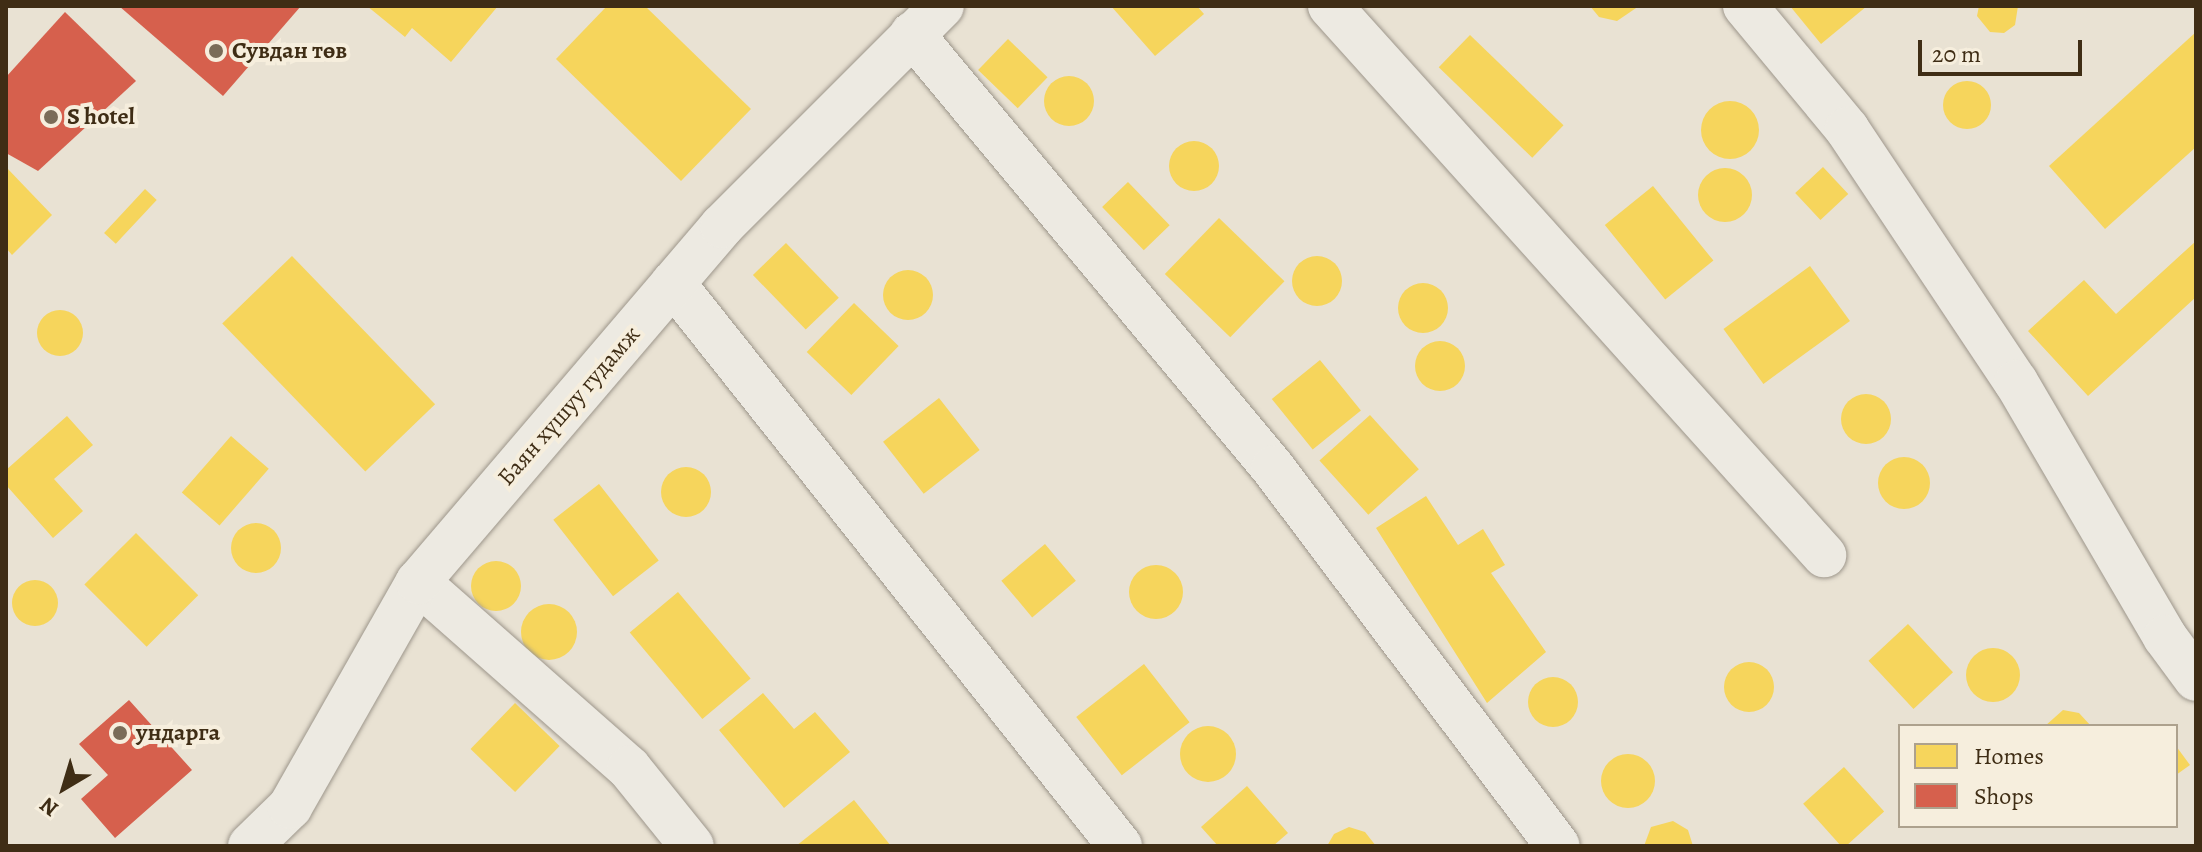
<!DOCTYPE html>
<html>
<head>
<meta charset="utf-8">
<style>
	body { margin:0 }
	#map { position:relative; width:2202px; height:852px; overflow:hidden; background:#e9e2d3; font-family:Alegreya,serif }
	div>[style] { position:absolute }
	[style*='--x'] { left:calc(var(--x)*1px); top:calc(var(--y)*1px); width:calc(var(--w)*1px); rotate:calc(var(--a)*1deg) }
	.homes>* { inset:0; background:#f6d55c; transform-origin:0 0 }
	.round { border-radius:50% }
	.shops>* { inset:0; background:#d6604d }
	.roads { filter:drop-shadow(0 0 2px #9d968b) drop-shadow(0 0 2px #9d968b) }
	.street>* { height:44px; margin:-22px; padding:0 22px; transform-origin:22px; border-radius:22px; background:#edeae2 }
	.dots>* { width:22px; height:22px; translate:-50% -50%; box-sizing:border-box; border:4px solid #f6eedd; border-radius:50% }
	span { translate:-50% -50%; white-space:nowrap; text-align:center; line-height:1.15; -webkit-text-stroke:8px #f6eedd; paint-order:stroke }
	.poi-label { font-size:24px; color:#3f2d15; font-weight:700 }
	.left { translate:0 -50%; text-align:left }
	.street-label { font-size:24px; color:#3f2d15 }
	.frame { position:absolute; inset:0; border:8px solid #3f2d15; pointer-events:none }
	.legend { position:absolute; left:1898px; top:724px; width:280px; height:104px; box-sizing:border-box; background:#f6eedd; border:2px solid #ada18d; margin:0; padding:10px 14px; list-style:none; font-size:24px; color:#3f2d15 }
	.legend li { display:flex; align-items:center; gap:16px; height:40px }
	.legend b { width:40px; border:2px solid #ada18d }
	.north { position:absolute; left:24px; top:748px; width:80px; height:80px; -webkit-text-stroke:6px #f6eedd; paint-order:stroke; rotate:218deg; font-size:22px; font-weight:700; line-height:32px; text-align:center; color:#3f2d15 }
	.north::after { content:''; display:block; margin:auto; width:28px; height:36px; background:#3f2d15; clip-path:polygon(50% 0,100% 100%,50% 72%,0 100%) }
	.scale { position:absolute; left:1918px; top:40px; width:164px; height:36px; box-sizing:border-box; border:4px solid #3f2d15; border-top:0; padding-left:10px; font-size:24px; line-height:28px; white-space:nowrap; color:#3f2d15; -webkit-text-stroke:6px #f6eedd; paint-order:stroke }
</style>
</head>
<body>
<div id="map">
	<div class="homes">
		<i style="clip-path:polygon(367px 6px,498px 6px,451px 62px,412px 28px,405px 37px)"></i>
		<i style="clip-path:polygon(607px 6px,645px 6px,751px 109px,681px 181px,556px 59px)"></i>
		<i style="clip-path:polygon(1111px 6px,1197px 6px,1204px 14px,1155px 56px)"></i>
		<i style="clip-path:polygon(1590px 6px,1639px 6px,1617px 21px,1599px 17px)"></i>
		<i style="clip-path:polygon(1790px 6px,1867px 6px,1821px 44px)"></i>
		<i style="clip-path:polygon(2018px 6px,2015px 25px,2004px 33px,1990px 32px,1977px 16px,1979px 6px)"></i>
		<i style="clip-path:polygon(2196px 32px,2196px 147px,2105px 229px,2049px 166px)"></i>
		<i style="left:1470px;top:35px;width:130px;height:45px;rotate:44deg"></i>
		<i style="left:1008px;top:39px;width:55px;height:43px;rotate:44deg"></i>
		<i class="round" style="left:1044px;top:76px;width:50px;height:50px"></i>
		<i class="round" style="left:1943px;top:81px;width:48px;height:48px"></i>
		<i class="round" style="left:1701px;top:101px;width:58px;height:58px"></i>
		<i class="round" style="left:1169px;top:141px;width:50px;height:50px"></i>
		<i style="clip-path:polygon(6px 167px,52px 215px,12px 255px,6px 248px)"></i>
		<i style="left:1823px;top:167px;width:37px;height:38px;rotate:47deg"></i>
		<i class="round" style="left:1698px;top:168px;width:54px;height:54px"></i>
		<i style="left:1128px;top:182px;width:60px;height:36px;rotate:46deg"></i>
		<i style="left:1653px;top:186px;width:96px;height:62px;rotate:51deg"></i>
		<i style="left:145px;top:189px;width:16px;height:60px;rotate:43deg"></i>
		<i style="left:1219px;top:218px;width:91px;height:78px;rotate:44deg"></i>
		<i style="clip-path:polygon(2196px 241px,2196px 297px,2088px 396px,2028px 331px,2084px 280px,2116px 314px)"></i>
		<i style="left:786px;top:243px;width:76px;height:46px;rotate:46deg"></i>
		<i class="round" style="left:1292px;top:256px;width:50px;height:50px"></i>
		<i style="left:292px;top:256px;width:206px;height:97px;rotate:46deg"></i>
		<i style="left:1810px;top:266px;width:68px;height:107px;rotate:54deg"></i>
		<i class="round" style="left:883px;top:270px;width:50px;height:50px"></i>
		<i class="round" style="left:1398px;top:283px;width:50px;height:50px"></i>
		<i style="left:854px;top:303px;width:62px;height:68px;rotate:44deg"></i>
		<i class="round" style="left:37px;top:310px;width:46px;height:46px"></i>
		<i class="round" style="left:1415px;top:341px;width:50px;height:50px"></i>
		<i style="left:1320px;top:360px;width:65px;height:62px;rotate:51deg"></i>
		<i class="round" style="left:1841px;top:394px;width:50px;height:50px"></i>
		<i style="left:939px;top:398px;width:66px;height:71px;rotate:52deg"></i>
		<i style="left:1370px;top:415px;width:73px;height:68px;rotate:48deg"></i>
		<i style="clip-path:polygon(67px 416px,93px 445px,54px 479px,83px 511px,53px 538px,6px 485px,6px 470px)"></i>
		<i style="left:231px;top:436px;width:50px;height:75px;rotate:41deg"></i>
		<i class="round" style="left:1878px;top:457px;width:52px;height:52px"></i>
		<i class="round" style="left:661px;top:467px;width:50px;height:50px"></i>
		<i style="left:599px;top:484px;width:97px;height:58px;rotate:52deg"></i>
		<i style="clip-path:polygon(1426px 496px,1458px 545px,1483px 529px,1505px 565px,1491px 573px,1546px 652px,1487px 703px,1376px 528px)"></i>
		<i class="round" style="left:231px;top:523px;width:50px;height:50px"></i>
		<i style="left:136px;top:533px;width:88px;height:73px;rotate:45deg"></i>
		<i style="left:1045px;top:544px;width:48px;height:57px;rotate:50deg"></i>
		<i class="round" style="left:471px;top:561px;width:50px;height:50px"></i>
		<i class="round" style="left:1129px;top:565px;width:54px;height:54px"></i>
		<i class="round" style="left:12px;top:580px;width:46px;height:46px"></i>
		<i style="left:678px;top:592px;width:113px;height:63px;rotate:50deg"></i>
		<i class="round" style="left:521px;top:604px;width:56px;height:56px"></i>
		<i style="left:1908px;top:624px;width:66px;height:54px;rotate:47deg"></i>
		<i class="round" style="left:1966px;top:648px;width:54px;height:54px"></i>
		<i class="round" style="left:1724px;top:662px;width:50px;height:50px"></i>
		<i style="left:1144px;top:664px;width:74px;height:86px;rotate:52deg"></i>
		<i class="round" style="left:1528px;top:677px;width:50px;height:50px"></i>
		<i style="clip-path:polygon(763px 693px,794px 729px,815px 712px,850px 752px,784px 808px,719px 730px)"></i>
		<i style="left:515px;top:703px;width:62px;height:64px;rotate:44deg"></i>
		<i style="clip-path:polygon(2063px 710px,2079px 713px,2091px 726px,2045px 726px)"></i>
		<i class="round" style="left:1180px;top:726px;width:56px;height:56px"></i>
		<i style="clip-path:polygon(2176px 746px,2190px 765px,2176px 775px)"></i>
		<i class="round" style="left:1601px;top:754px;width:54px;height:54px"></i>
		<i style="left:1844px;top:767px;width:60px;height:55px;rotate:48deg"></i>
		<i style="clip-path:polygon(1247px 786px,1288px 833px,1273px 846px,1218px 846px,1201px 827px)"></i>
		<i style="clip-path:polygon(854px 800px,891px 846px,796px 846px)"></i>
		<i style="clip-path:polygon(1673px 821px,1688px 830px,1693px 846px,1644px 846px,1651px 827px)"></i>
		<i style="clip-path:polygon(1349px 827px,1365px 832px,1376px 846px,1327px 846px,1334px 834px)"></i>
	</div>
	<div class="shops">
		<i style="clip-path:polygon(119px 6px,301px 6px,223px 96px)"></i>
		<i style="clip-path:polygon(65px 12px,136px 81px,38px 171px,6px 153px,6px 77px)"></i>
		<i style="clip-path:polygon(129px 700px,192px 770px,115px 838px,81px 799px,108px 775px,79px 744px)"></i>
	</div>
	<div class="roads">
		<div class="street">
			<i style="--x:1330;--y:6;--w:739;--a:48.02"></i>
			<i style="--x:1745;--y:6;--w:160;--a:50.3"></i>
			<i style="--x:1847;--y:129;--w:304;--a:56.3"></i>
			<i style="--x:2016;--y:382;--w:295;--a:59.7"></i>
			<i style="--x:2165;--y:637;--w:52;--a:53.6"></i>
			<i style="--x:912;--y:34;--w:565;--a:50.25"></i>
			<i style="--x:1273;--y:468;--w:473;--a:53"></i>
			<i style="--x:673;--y:283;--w:719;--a:51.55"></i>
			<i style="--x:418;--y:582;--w:281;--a:41.4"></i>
			<i style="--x:629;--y:768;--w:100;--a:51.1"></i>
			<i style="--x:250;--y:846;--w:56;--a:-44.3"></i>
			<i style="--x:290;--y:807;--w:259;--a:-60.4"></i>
			<i style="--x:418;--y:582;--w:468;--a:-49.5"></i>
			<i style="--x:722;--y:226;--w:311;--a:-45"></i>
		</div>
	</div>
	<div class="dots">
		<i style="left:216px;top:51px;background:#7a6c58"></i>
		<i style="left:51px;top:117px;background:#7a6c58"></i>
		<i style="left:120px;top:733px;background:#7a6c58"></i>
	</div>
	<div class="poi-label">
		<span class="left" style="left:232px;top:51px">Сувдан төв</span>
		<span class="left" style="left:67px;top:117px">S hotel</span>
		<span class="left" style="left:136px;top:733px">ундарга</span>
	</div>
	<div class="street-label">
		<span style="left:569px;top:406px;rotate:-49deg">Баян хүшуу гудамж</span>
	</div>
	<div class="frame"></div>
	<ul class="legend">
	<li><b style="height:22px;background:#f6d55c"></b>Homes</li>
	<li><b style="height:22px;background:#d6604d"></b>Shops</li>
	</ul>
	<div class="north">N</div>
	<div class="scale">20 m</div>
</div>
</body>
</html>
